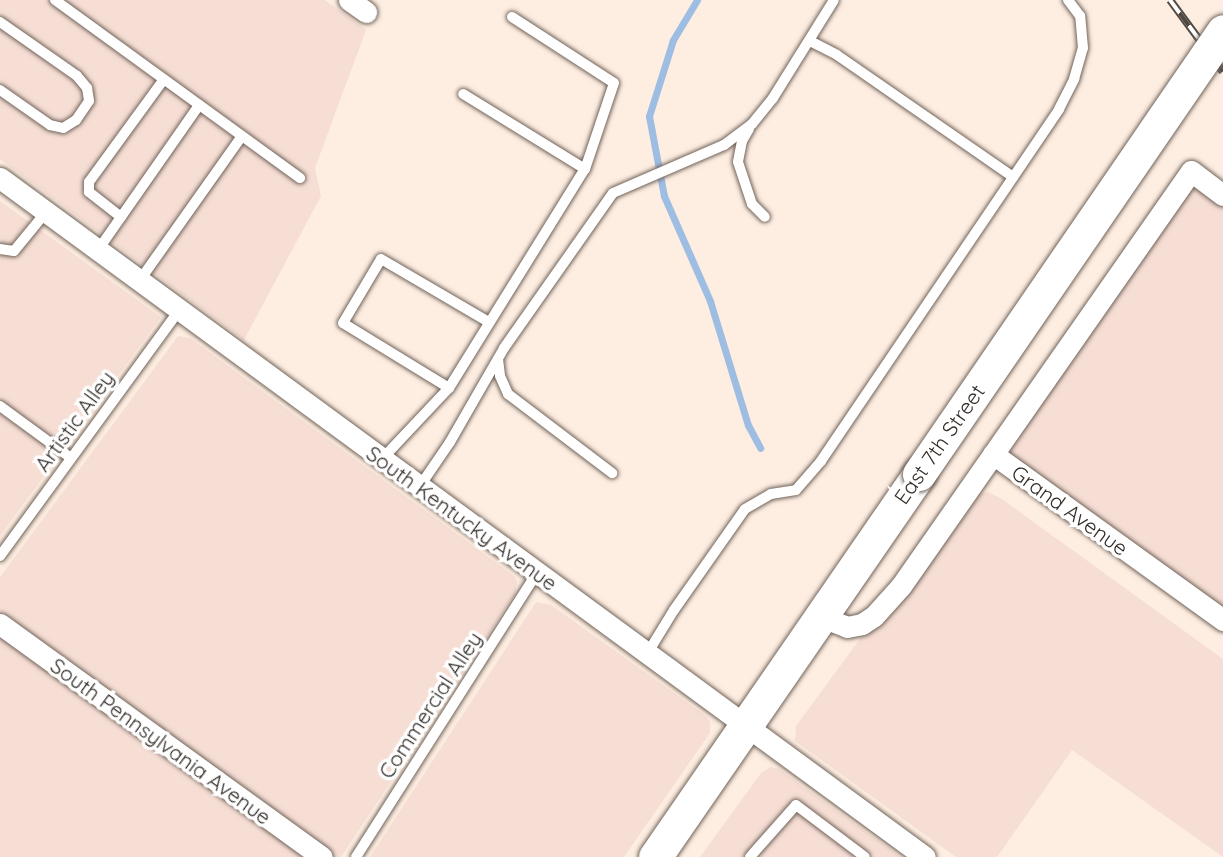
<!DOCTYPE html>
<html>
<head>
<meta charset="utf-8">
<style>
	body { margin:0 }
	#map { position:relative; width:1223px; height:857px; overflow:hidden; background:#feeee2; font-family:Quicksand,sans-serif }
	div>[style] { position:absolute }
	[style*='--x'] { left:calc(var(--x)*1px); top:calc(var(--y)*1px); width:calc(var(--w)*1px); rotate:calc(var(--a)*1deg) }
	.commercial>* { inset:0; background:#f6ded5 }
	.stream>* { height:7px; margin:-3.5px; padding:0 3.5px; transform-origin:3.5px; border-radius:3.5px; background:#9ebde3 }
	.roads { filter:drop-shadow(0 0 2px #716359) drop-shadow(0 0 2px #716359) }
	.lane>* { height:10px; margin:-5px; padding:0 5px; transform-origin:5px; border-radius:5px; background:#fff }
	.street>* { height:21px; margin:-10.5px; padding:0 10.5px; transform-origin:10.5px; border-radius:10.5px; background:#fff }
	.primary>* { height:33px; margin:-16.5px; padding:0 16.5px; transform-origin:16.5px; border-radius:16.5px; background:#fff }
	.rail>* { height:8px; margin-top:-4px; transform-origin:0; background:repeating-linear-gradient(90deg,#fff 0 16px,#504943 0 32px); box-sizing:border-box; border-block:2px solid #504943 }
	.bridges { filter:drop-shadow(0 0 2px #716359) drop-shadow(0 0 2px #716359) }
	.primary-bridge>* { height:33px; margin:-16.5px; padding:0 16.5px; transform-origin:16.5px; border-radius:16.5px; background:#fff }
	span { translate:-50% -50%; white-space:nowrap; text-align:center; line-height:1.15; -webkit-text-stroke:7px #fff; paint-order:stroke }
	.street-label { font-size:21px; color:#332d29 }
</style>
</head>
<body>
<div id="map">
	<div class="commercial">
		<i style="clip-path:polygon(0 0,325px 0,366px 30px,315px 168px,321px 196px,244px 340px,0 159px)"></i>
		<i style="clip-path:polygon(1195px 181px,1223px 202px,1223px 611px,1003px 454px)"></i>
		<i style="clip-path:polygon(0 201px,161px 317px,0 536px)"></i>
		<i style="clip-path:polygon(178px 336px,190px 338px,514px 576px,517px 581px,515px 594px,341px 857px,0 857px,0 577px)"></i>
		<i style="clip-path:polygon(988px 492px,1002px 499px,1223px 659px,1223px 857px,1072px 750px,997px 857px,956px 857px,795px 741px,796px 726px,862px 636px,972px 496px)"></i>
		<i style="clip-path:polygon(536px 602px,551px 605px,706px 716px,710px 722px,710px 733px,624px 857px,370px 857px)"></i>
		<i style="clip-path:polygon(771px 767px,779px 769px,901px 857px,700px 857px,761px 773px)"></i>
	</div>
	<div class="stream">
		<i style="--x:697;--y:0;--w:47;--a:121"></i>
		<i style="--x:673;--y:40;--w:80;--a:107.5"></i>
		<i style="--x:649;--y:116;--w:81;--a:79.4"></i>
		<i style="--x:664;--y:196;--w:115;--a:66.3"></i>
		<i style="--x:710;--y:301;--w:130;--a:73"></i>
		<i style="--x:748;--y:425;--w:26;--a:62"></i>
	</div>
	<div class="roads">
		<div class="lane">
			<i style="--x:55;--y:0;--w:303;--a:36"></i>
			<i style="--x:512;--y:17;--w:121;--a:32.9"></i>
			<i style="--x:614;--y:83;--w:91;--a:108.6"></i>
			<i style="--x:0;--y:22;--w:94;--a:35"></i>
			<i style="--x:77;--y:76;--w:16;--a:50"></i>
			<i style="--x:87;--y:88;--w:13;--a:81"></i>
			<i style="--x:89;--y:101;--w:23;--a:124"></i>
			<i style="--x:76;--y:120;--w:15;--a:148"></i>
			<i style="--x:63;--y:128;--w:13;--a:-167"></i>
			<i style="--x:50;--y:125;--w:61;--a:-145"></i>
			<i style="--x:810;--y:41;--w:30;--a:27"></i>
			<i style="--x:837;--y:55;--w:214;--a:34.7"></i>
			<i style="--x:749;--y:129;--w:14;--a:120"></i>
			<i style="--x:742;--y:141;--w:21;--a:101"></i>
			<i style="--x:738;--y:162;--w:44;--a:71.6"></i>
			<i style="--x:752;--y:204;--w:18;--a:45"></i>
			<i style="--x:121;--y:217;--w:41;--a:-142"></i>
			<i style="--x:89;--y:192;--w:10;--a:-90"></i>
			<i style="--x:89;--y:182;--w:127;--a:-53.9"></i>
			<i style="--x:0;--y:249;--w:14;--a:8"></i>
			<i style="--x:14;--y:251;--w:50;--a:-50.6"></i>
			<i style="--x:98;--y:250;--w:177;--a:-55.1"></i>
			<i style="--x:140;--y:280;--w:176;--a:-54.7"></i>
			<i style="--x:498;--y:359;--w:17;--a:83"></i>
			<i style="--x:500;--y:376;--w:20;--a:66"></i>
			<i style="--x:508;--y:394;--w:131;--a:37.2"></i>
			<i style="--x:449;--y:388;--w:124;--a:-148.5"></i>
			<i style="--x:343;--y:323;--w:74;--a:-59.3"></i>
			<i style="--x:381;--y:259;--w:125;--a:30.3"></i>
			<i style="--x:0;--y:406;--w:88;--a:36.2"></i>
			<i style="--x:382;--y:459;--w:98;--a:-46.7"></i>
			<i style="--x:449;--y:388;--w:258;--a:-58.2"></i>
			<i style="--x:585;--y:169;--w:143;--a:-148.4"></i>
			<i style="--x:420;--y:486;--w:53;--a:-55.7"></i>
			<i style="--x:450;--y:442;--w:108;--a:-60.1"></i>
			<i style="--x:504;--y:348;--w:189;--a:-54.9"></i>
			<i style="--x:613;--y:193;--w:121;--a:-23.4"></i>
			<i style="--x:724;--y:145;--w:35;--a:-37"></i>
			<i style="--x:752;--y:124;--w:33;--a:-51"></i>
			<i style="--x:773;--y:98;--w:115;--a:-58.1"></i>
			<i style="--x:0;--y:556;--w:306;--a:-53.9"></i>
			<i style="--x:647;--y:654;--w:52;--a:-58.5"></i>
			<i style="--x:674;--y:610;--w:123;--a:-54.9"></i>
			<i style="--x:745;--y:509;--w:30;--a:-30"></i>
			<i style="--x:771;--y:494;--w:25;--a:-9"></i>
			<i style="--x:796;--y:490;--w:38;--a:-49"></i>
			<i style="--x:821;--y:461;--w:425;--a:-55.9"></i>
			<i style="--x:1059;--y:109;--w:34;--a:-63"></i>
			<i style="--x:1074;--y:79;--w:32;--a:-74"></i>
			<i style="--x:1083;--y:48;--w:32;--a:-95"></i>
			<i style="--x:1080;--y:16;--w:20;--a:-127"></i>
			<i style="--x:356;--y:857;--w:337;--a:-57.5"></i>
			<i style="--x:750;--y:857;--w:69;--a:-48.5"></i>
			<i style="--x:796;--y:805;--w:86;--a:37"></i>
		</div>
		<div class="street">
			<i style="--x:349;--y:0;--w:21;--a:35"></i>
			<i style="--x:0;--y:178;--w:1147;--a:36.28"></i>
			<i style="--x:993;--y:454;--w:284;--a:35.8"></i>
			<i style="--x:819;--y:616;--w:30;--a:21"></i>
			<i style="--x:847;--y:627;--w:15;--a:-11"></i>
			<i style="--x:862;--y:624;--w:14;--a:-34"></i>
			<i style="--x:874;--y:616;--w:40;--a:-48"></i>
			<i style="--x:901;--y:586;--w:506;--a:-55.05"></i>
			<i style="--x:1191;--y:171;--w:40;--a:37"></i>
			<i style="--x:0;--y:624;--w:397;--a:35.9"></i>
		</div>
		<div class="primary">
			<i style="--x:655;--y:857;--w:465;--a:-55.4"></i>
		</div>
	</div>
	<div class="rail">
		<i style="--x:1170;--y:0;--w:89;--a:53.6"></i>
	</div>
	<div class="bridges">
		<div class="primary-bridge">
			<i style="--x:919;--y:474;--w:537;--a:-55.54"></i>
		</div>
	</div>
	<div class="street-label">
		<span style="left:74px;top:421px;rotate:-54deg">Artistic Alley</span>
		<span style="left:939px;top:444px;rotate:-55deg">East 7th Street</span>
		<span style="left:1070px;top:510px;rotate:36deg">Grand Avenue</span>
		<span style="left:462px;top:518px;rotate:36deg">South Kentucky Avenue</span>
		<span style="left:430px;top:705px;rotate:-57deg">Commercial Alley</span>
		<span style="left:161px;top:741px;rotate:36deg">South Pennsylvania Avenue</span>
	</div>
</div>
</body>
</html>
